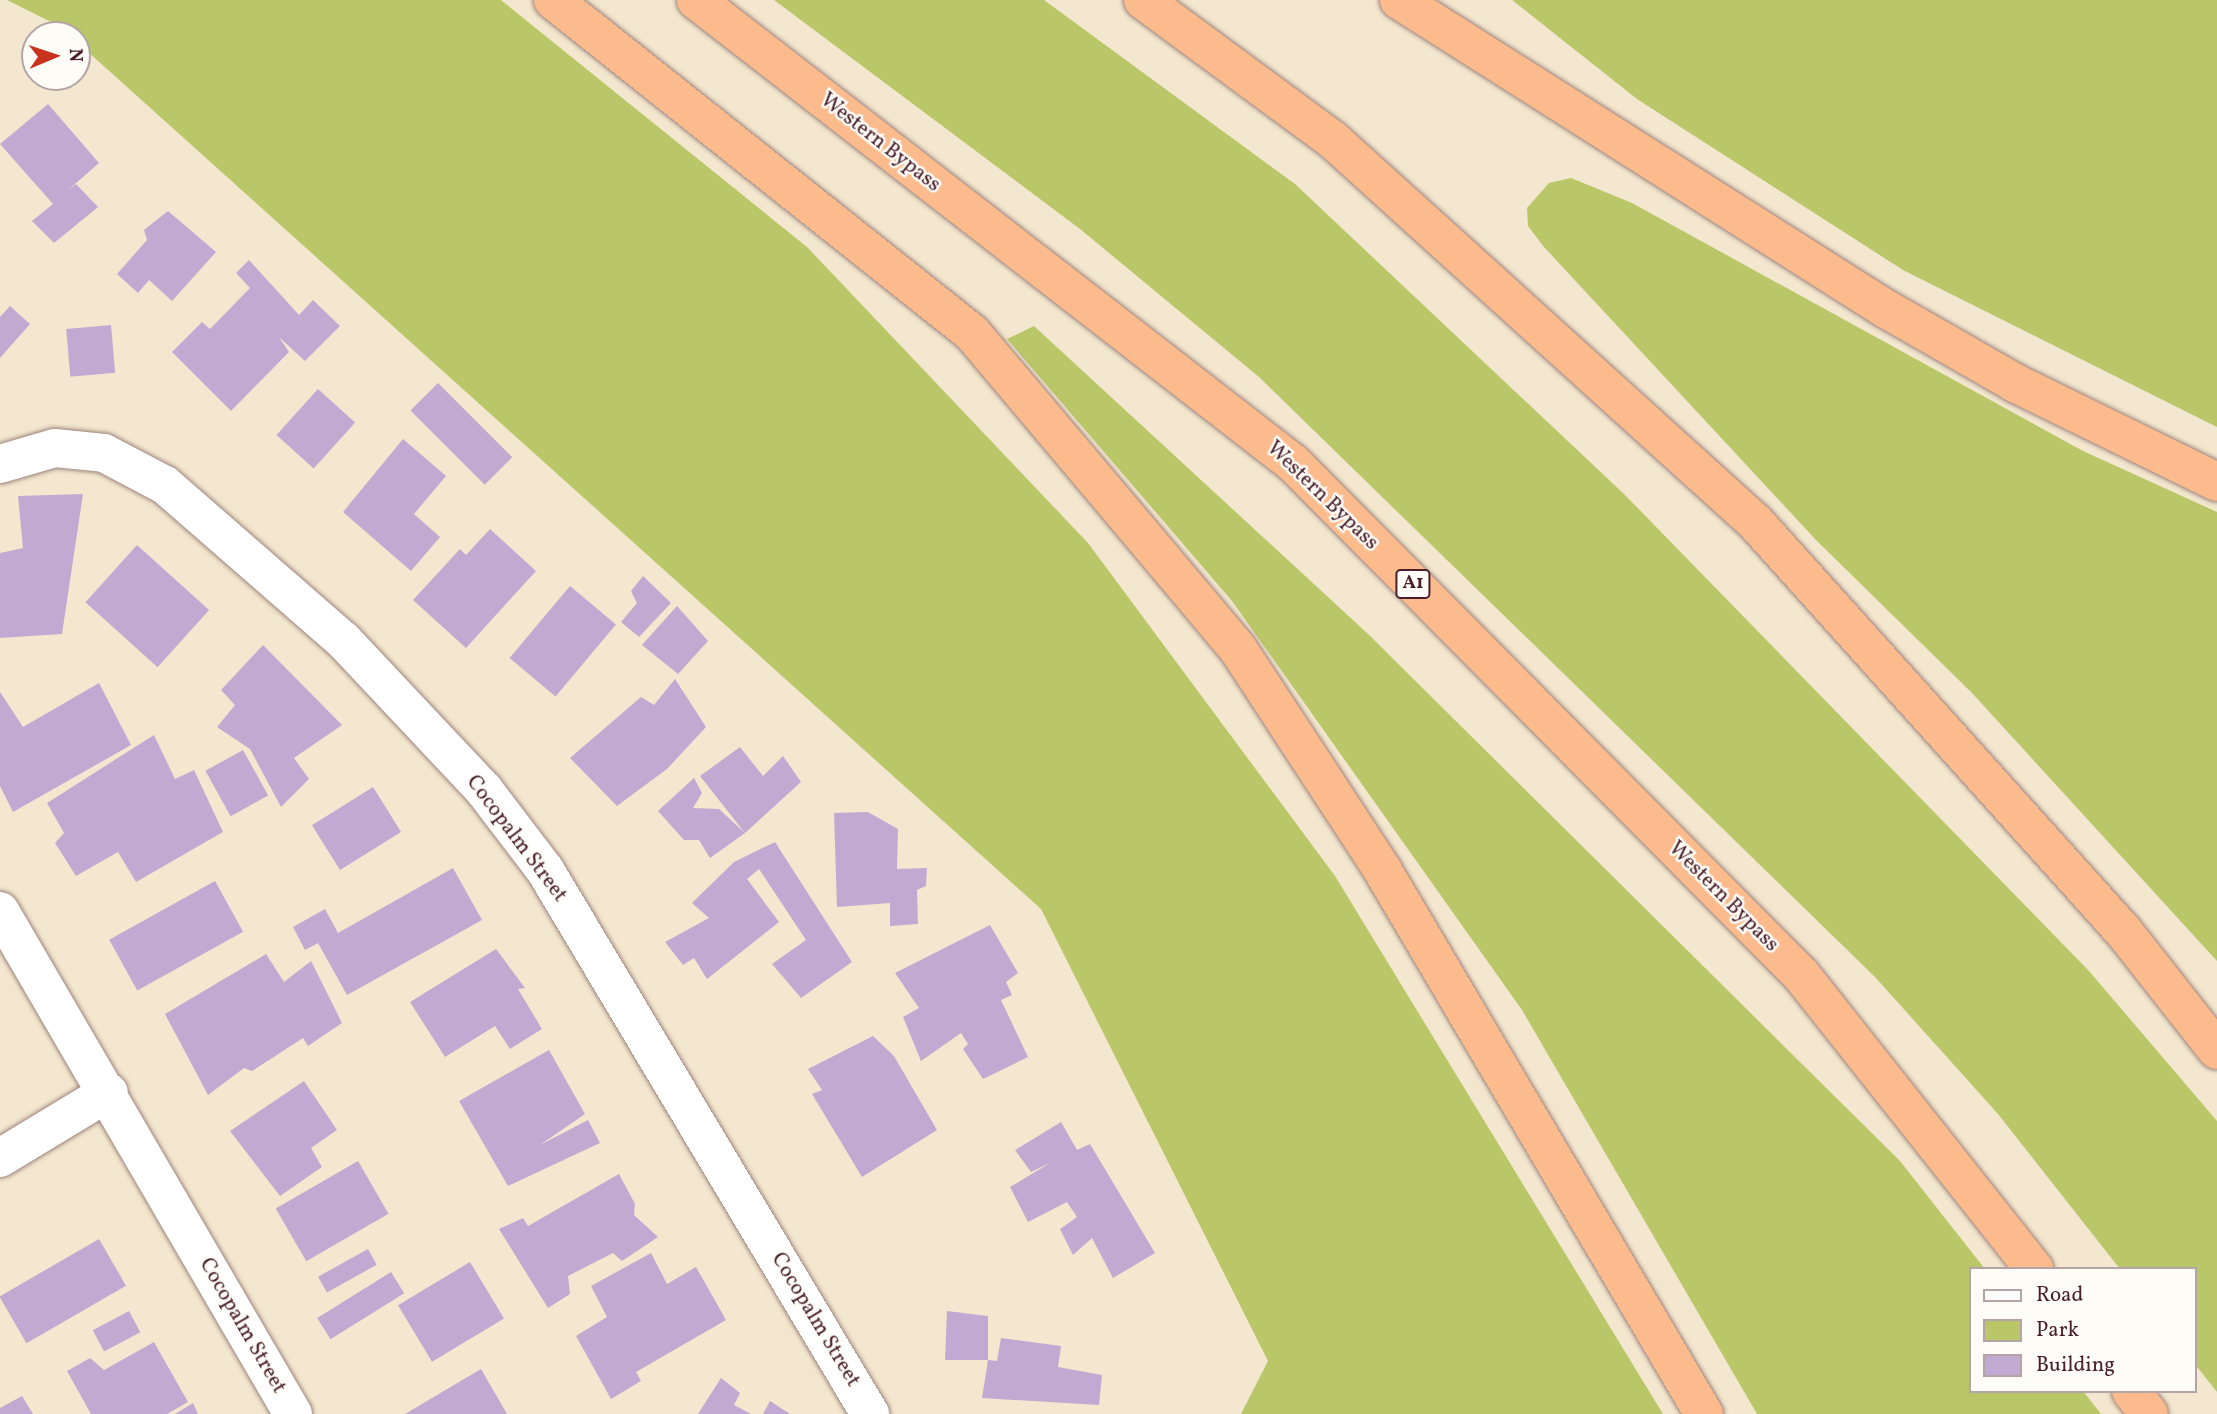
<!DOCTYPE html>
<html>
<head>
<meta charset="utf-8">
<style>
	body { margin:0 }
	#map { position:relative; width:2217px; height:1414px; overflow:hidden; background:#f3e7cf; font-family:Vollkorn,serif }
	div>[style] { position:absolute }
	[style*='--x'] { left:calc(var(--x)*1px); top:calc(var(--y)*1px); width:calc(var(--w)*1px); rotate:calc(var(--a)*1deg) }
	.green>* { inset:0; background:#bac769 }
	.building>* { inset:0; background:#c1aad1; transform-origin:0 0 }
	.roads { filter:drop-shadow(0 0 2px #9e837d) drop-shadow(0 0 2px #9e837d) }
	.minor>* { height:38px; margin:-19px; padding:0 19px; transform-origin:19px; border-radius:19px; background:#fff }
	.highway>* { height:38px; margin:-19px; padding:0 19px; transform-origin:19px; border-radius:19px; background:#fbbb8c }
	span { translate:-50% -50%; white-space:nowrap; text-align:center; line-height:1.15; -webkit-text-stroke:5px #fdfcf7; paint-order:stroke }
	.shield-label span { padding:2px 5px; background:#fdfcf7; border:2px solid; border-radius:5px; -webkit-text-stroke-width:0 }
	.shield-label { font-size:19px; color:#4a1f2b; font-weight:700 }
	.street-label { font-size:21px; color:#4a1f2b }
	.legend { position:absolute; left:1969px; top:1267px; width:228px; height:126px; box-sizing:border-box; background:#fdfcf7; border:2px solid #b5a4a5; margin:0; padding:9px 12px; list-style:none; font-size:21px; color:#4a1f2b }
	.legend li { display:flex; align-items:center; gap:14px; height:35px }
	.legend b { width:35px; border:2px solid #b5a4a5 }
	.north { position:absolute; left:21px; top:21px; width:70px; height:70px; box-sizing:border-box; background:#fdfcf7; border:2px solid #b5a4a5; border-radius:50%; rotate:88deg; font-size:19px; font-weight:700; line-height:28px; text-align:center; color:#4a1f2b }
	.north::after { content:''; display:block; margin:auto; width:24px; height:32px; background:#c8321e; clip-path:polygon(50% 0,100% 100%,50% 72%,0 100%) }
</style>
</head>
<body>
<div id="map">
	<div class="green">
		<i style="clip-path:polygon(7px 0,501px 0,807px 247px,1088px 543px,1335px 876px,1663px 1414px,1241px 1414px,1268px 1361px,1041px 909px,77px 42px,77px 35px)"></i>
		<i style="clip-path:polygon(774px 0,1044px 0,1295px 184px,1625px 495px,2089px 971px,2217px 1121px,2217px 1392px,2194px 1363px,2194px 1269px,2120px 1269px,1998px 1114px,1875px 977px,1259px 377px,1080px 229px)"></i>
		<i style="clip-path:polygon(1512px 0,2217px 0,2217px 427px,1903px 270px,1637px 99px)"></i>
		<i style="clip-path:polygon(1571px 178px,1632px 203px,2083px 451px,2217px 512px,2217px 961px,1972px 693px,1816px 540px,1544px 247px,1528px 226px,1527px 208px,1549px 183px)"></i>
		<i style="clip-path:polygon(1034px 326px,1367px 633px,1900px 1161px,1985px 1269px,1970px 1269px,1970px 1391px,2083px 1391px,2101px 1414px,1757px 1414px,1522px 1010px,1232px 601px,1007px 339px)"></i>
	</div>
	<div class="building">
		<i style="clip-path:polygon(48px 104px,99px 163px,67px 191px,76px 184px,98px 207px,54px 243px,32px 221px,53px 204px,0 144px)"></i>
		<i style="clip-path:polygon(168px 211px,216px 252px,172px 301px,149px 280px,138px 293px,117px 274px,147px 240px,144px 230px)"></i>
		<i style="clip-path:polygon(249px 260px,299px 315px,313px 300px,340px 326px,305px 361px,279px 337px,289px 352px,231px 411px,172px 352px,202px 322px,210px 329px,250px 288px,236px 273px)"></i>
		<i style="clip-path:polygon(10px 306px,30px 324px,0 358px,0 317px)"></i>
		<i style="left:111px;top:325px;width:48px;height:45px;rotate:85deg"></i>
		<i style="left:438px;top:383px;width:105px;height:39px;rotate:45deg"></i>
		<i style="left:318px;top:389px;width:50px;height:62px;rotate:42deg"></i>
		<i style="clip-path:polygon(403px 439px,446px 476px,414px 514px,440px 537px,411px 571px,343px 512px)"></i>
		<i style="clip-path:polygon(83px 494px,62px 634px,0 638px,0 553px,23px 548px,18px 496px)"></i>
		<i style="clip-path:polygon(490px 529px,536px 571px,466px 648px,413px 600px,460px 549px,466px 555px)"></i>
		<i style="left:137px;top:545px;width:97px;height:77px;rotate:42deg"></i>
		<i style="clip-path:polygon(643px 576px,671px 603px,639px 637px,621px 622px,637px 603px,631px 591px)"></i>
		<i style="left:570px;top:586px;width:60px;height:94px;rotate:40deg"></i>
		<i style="clip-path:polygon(677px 606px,708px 641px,678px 674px,642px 645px)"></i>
		<i style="clip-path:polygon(263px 645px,342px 725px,294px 758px,309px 779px,281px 807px,250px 749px,217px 727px,235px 705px,221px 690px)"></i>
		<i style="clip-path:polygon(675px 679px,706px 727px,667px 769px,617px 806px,570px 758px,641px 697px,654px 705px)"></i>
		<i style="clip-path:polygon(99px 683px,131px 745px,13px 812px,0 786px,0 692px,23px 727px)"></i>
		<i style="clip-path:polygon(154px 735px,175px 779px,194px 770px,223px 832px,136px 882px,118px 852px,76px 876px,55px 843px,64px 833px,47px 803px)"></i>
		<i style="clip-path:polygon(740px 747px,763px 776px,783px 756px,801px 782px,745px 833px,710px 858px,699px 840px,684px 840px,658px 811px,694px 778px,702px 793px,693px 808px,719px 809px,745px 833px,700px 776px)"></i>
		<i style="left:243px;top:750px;width:52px;height:43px;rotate:61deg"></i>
		<i style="left:373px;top:787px;width:53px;height:72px;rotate:58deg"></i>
		<i style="clip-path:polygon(868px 812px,898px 829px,897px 869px,927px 868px,926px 886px,917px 890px,918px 924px,890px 926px,890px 903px,837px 907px,834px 813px)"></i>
		<i style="clip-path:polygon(775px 842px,852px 962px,801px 998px,772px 964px,806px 940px,759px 869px,747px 879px,779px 922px,707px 979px,694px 958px,683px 965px,665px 942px,709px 918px,692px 903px,734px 862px)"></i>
		<i style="clip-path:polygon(453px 868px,482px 920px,347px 995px,318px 943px,305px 950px,293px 927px,325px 909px,338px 933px)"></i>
		<i style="left:215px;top:881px;width:58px;height:121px;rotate:61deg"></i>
		<i style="clip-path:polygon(990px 925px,1018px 973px,1006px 982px,1012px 995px,1001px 1000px,1028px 1057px,983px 1079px,963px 1049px,968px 1044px,961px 1033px,921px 1061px,903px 1017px,919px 1008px,895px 973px)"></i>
		<i style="clip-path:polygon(496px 949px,525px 988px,518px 989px,542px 1029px,510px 1049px,495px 1026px,445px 1057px,410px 1002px)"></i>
		<i style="clip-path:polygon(266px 954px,284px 982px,311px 961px,342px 1023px,308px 1046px,303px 1038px,252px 1071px,244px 1068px,208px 1095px,165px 1014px)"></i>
		<i style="clip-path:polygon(873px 1036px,894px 1056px,937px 1130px,862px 1177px,812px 1094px,822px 1090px,808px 1069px)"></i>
		<i style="clip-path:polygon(549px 1050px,585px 1114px,540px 1145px,588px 1120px,600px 1143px,508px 1186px,459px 1101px)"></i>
		<i style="clip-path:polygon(304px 1081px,337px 1130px,311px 1148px,322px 1167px,280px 1196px,230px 1131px)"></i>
		<i style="clip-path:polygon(1061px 1122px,1077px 1150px,1090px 1144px,1155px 1253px,1113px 1278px,1092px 1238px,1073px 1255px,1060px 1229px,1077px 1217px,1067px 1202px,1028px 1222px,1010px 1187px,1050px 1163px,1031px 1172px,1015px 1150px)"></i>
		<i style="left:358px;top:1161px;width:61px;height:95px;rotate:60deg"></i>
		<i style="clip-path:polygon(619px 1174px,635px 1204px,634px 1215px,658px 1237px,622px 1261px,613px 1253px,568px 1276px,570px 1294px,548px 1308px,499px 1229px,523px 1218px,528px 1226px)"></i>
		<i style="left:99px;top:1239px;width:54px;height:115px;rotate:60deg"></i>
		<i style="left:368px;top:1249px;width:18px;height:57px;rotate:61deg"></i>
		<i style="clip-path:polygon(651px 1253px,667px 1284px,696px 1267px,726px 1320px,636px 1372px,641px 1381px,611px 1399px,576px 1336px,607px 1317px,591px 1286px)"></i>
		<i style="left:470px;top:1262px;width:66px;height:84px;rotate:59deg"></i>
		<i style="left:391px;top:1272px;width:25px;height:87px;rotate:58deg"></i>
		<i style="left:129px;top:1311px;width:24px;height:41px;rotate:62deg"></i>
		<i style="clip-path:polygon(947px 1311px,988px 1316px,988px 1360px,945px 1360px)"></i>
		<i style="clip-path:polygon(1001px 1338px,1061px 1346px,1058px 1367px,1102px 1375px,1099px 1405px,982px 1398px,988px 1360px,997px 1361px)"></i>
		<i style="clip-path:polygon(154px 1342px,188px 1402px,167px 1414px,91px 1414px,67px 1371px,90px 1358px,104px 1370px)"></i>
		<i style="clip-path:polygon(481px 1369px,507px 1414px,405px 1414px)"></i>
		<i style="clip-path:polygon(721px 1378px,740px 1393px,734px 1405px,751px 1414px,698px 1414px)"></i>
		<i style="clip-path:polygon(22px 1396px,33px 1414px,0 1414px,0 1408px)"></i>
		<i style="clip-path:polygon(770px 1401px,790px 1414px,763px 1414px)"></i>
		<i style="clip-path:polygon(193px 1403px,198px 1414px,175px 1414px)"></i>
	</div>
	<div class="roads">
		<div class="minor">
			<i style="--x:0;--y:464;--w:57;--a:-16.2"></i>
			<i style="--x:55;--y:448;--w:49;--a:5.8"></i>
			<i style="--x:104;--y:453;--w:69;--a:27.7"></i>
			<i style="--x:165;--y:485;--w:237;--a:41.1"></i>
			<i style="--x:344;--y:641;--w:204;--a:46.8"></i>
			<i style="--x:484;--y:790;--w:101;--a:52.7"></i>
			<i style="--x:545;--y:870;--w:634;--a:59.14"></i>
			<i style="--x:0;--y:911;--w:582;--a:59.78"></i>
			<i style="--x:0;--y:1158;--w:127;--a:-31.2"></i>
		</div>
		<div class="highway">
			<i style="--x:553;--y:0;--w:535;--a:38.48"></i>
			<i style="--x:972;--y:333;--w:413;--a:49.9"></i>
			<i style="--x:1238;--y:649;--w:265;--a:56.8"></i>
			<i style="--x:1383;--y:871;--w:631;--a:59.41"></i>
			<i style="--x:696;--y:0;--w:755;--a:37.8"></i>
			<i style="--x:1293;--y:463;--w:723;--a:45.22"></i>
			<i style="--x:1802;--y:976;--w:374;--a:51.6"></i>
			<i style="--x:1143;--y:0;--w:236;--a:36.4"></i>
			<i style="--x:1333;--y:140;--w:571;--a:42.16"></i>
			<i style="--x:1756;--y:523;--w:550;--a:48.02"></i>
			<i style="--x:2124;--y:932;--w:150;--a:51.8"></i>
			<i style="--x:1399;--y:0;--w:577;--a:32.4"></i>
			<i style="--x:1886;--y:309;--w:149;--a:29.8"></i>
			<i style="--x:2015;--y:383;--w:225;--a:26.1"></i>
			<i style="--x:2131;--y:1391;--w:29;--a:52"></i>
		</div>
	</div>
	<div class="shield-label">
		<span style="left:1413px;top:584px">A1</span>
	</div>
	<div class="street-label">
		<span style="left:880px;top:143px;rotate:38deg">Western Bypass</span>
		<span style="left:1322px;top:496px;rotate:44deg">Western Bypass</span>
		<span style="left:516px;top:839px;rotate:53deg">Cocopalm Street</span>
		<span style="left:1723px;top:897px;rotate:45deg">Western Bypass</span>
		<span style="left:815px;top:1320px;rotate:59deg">Cocopalm Street</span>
		<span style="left:242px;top:1326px;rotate:60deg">Cocopalm Street</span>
	</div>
	<ul class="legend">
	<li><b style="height:9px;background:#fff"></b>Road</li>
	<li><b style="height:19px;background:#bac769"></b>Park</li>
	<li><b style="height:19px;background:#c1aad1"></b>Building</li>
	</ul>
	<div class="north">N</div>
</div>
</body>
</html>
